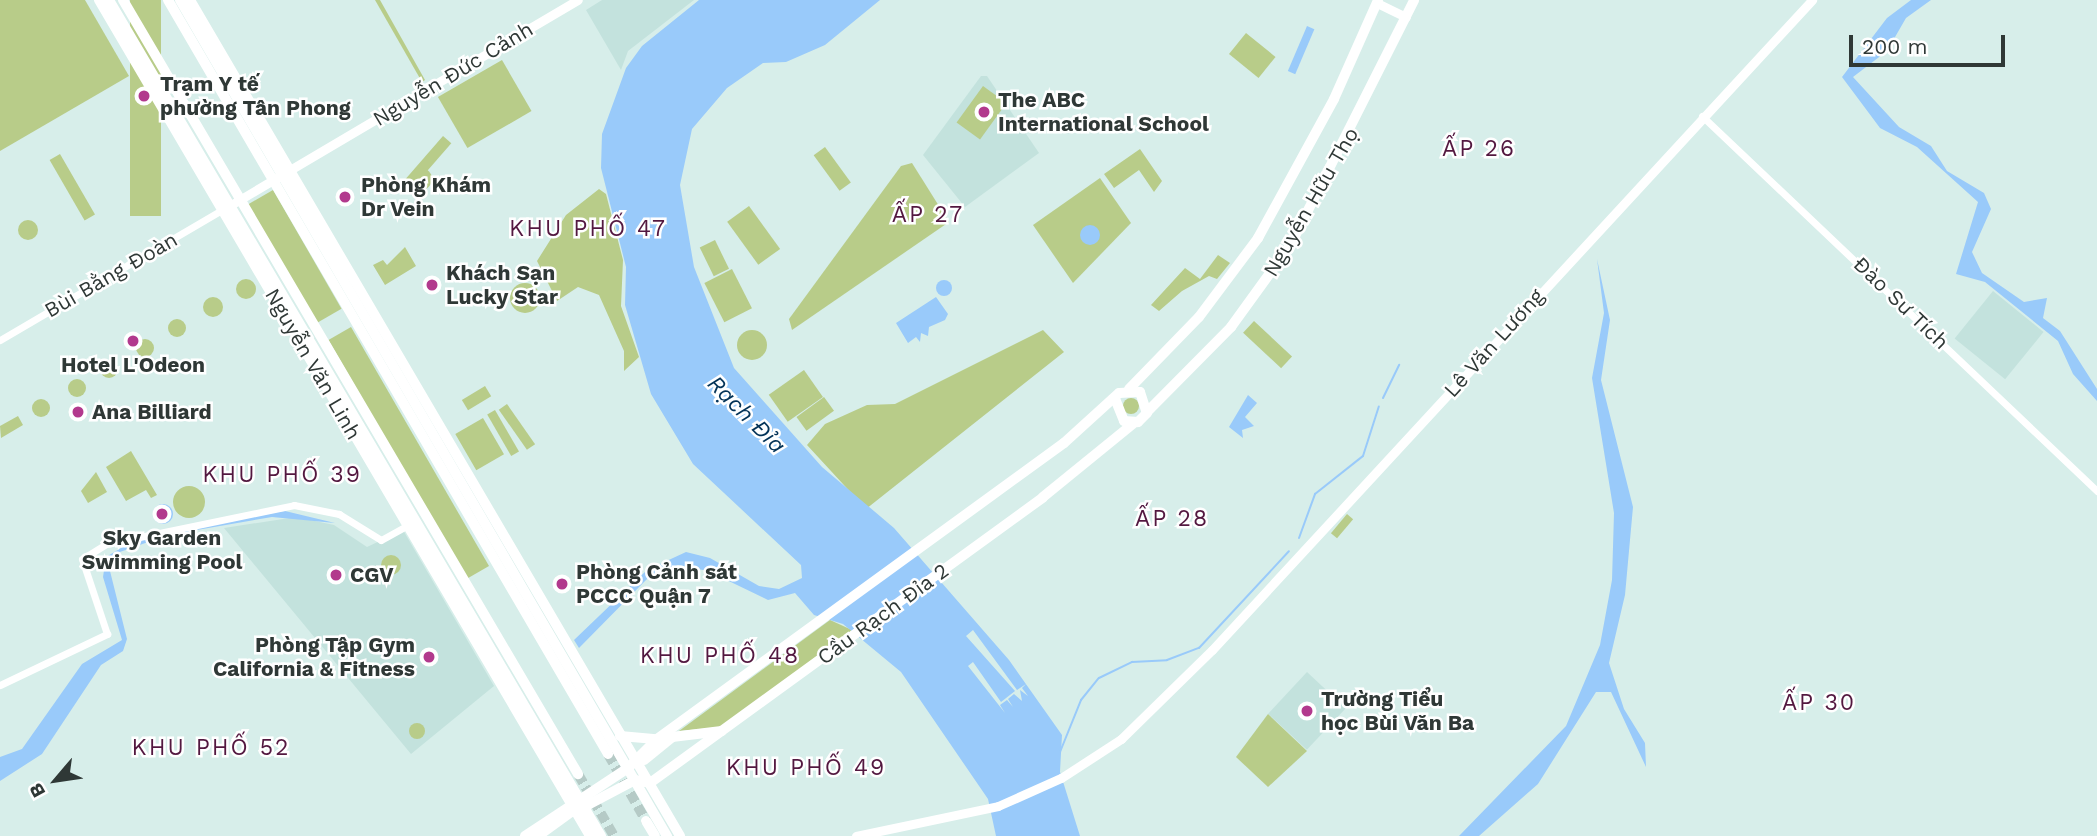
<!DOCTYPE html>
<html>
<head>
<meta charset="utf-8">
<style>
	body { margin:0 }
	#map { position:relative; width:2097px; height:836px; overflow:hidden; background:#d7eeea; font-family:"Work Sans",sans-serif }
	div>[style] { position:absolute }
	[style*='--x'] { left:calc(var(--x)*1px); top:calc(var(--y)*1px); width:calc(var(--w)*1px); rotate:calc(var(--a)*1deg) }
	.built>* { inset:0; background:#c3e2dd; transform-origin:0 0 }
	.green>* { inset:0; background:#b8cc89; transform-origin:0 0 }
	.round { border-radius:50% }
	.water>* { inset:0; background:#99cafa; transform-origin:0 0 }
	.pier>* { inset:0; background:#d7eeea }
	.stream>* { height:2px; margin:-1px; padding:0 1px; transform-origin:1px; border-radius:1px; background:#99cafa }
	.trunk-tunnel>* { height:10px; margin-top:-5px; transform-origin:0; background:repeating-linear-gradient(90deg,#b5cac6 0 10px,transparent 0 15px) }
	.tertiary>* { height:7px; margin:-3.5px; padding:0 3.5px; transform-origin:3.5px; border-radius:3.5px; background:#fff }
	.secondary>* { height:9px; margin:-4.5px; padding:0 4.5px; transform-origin:4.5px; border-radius:4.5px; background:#fff }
	.primary>* { height:10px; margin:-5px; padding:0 5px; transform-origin:5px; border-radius:5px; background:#fff }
	.trunk>* { height:10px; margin:-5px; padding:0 5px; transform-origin:5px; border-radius:5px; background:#fff }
	.dots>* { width:19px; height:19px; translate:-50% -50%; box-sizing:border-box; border:4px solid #fff; border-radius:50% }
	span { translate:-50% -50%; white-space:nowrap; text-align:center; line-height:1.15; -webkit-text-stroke:5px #fff; paint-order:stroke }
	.street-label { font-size:21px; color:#2f3836 }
	.poi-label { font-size:21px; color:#2f3836; font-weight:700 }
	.left { translate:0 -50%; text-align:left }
	.right { translate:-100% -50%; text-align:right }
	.neighbourhood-label { font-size:23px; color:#531840; letter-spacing:2px }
	.water-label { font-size:23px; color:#033358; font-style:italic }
	.north { position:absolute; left:21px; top:745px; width:70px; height:70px; -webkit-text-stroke:5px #fff; paint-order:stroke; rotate:241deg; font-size:19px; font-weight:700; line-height:28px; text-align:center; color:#2f3836 }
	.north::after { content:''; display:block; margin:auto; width:24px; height:32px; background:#2f3836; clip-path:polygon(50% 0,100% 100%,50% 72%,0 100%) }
	.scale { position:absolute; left:1849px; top:35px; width:156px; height:32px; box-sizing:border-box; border:4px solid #2f3836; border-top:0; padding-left:9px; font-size:21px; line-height:24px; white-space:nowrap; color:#2f3836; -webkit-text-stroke:5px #fff; paint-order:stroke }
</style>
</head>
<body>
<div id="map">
	<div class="built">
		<i style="clip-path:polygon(602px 0,694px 0,628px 51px,621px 70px,586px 10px)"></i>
		<i style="clip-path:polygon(981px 76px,987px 76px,1039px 153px,965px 207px,923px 155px)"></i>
		<i style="left:1993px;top:291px;width:65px;height:61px;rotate:39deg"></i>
		<i style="clip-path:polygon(296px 517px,334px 525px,367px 547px,403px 530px,494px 686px,411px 754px,224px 528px)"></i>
		<i style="left:1307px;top:672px;width:53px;height:57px;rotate:43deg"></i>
	</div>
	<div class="green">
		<i style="clip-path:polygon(0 0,85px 0,129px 76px,0 151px)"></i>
		<i style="left:130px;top:0;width:31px;height:216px"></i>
		<i style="clip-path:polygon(375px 0,380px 0,425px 80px,422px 82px)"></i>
		<i style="left:1246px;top:33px;width:38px;height:27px;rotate:39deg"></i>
		<i style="left:502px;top:60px;width:59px;height:74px;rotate:60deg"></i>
		<i style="left:983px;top:86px;width:29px;height:45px;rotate:36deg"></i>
		<i style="left:443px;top:136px;width:11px;height:63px;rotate:41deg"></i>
		<i style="left:825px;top:147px;width:44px;height:14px;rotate:54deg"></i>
		<i style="clip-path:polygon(1140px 149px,1162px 181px,1154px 192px,1139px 170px,1114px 188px,1104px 174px)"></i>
		<i style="left:60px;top:154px;width:70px;height:12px;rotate:60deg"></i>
		<i style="clip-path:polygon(912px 163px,949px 222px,792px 330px,789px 319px,901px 166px)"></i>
		<i class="round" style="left:410px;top:168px;width:22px;height:22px"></i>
		<i style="clip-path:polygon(1100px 178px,1131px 223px,1073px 283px,1033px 225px)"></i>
		<i style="clip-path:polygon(599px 189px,606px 194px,623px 260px,621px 306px,639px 357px,624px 371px,624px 351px,599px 295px,578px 287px,557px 301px,537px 261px,566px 215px)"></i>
		<i style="left:273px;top:190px;width:137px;height:29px;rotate:60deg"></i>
		<i style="left:749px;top:206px;width:53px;height:27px;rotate:54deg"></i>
		<i class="round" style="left:18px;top:220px;width:20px;height:20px"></i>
		<i style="left:715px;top:240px;width:32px;height:17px;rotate:64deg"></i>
		<i style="clip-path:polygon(405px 247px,416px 266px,385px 285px,373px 265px,383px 260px,387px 265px)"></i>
		<i style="clip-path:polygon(1218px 255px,1230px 263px,1217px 279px,1209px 276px,1182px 291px,1159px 311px,1151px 305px,1185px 268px,1200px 279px)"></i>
		<i style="left:732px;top:269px;width:44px;height:31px;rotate:63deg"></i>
		<i class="round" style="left:236px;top:279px;width:20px;height:20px"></i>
		<i class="round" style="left:510px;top:283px;width:30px;height:30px"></i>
		<i class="round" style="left:203px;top:297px;width:20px;height:20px"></i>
		<i class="round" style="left:168px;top:319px;width:18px;height:18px"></i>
		<i style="left:1254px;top:321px;width:52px;height:16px;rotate:43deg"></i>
		<i style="left:351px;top:327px;width:276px;height:26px;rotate:60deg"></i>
		<i style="clip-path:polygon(1043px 330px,1064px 352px,866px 509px,807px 445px,825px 424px,867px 405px,895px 404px)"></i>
		<i class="round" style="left:737px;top:330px;width:30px;height:30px"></i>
		<i class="round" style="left:136px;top:339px;width:18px;height:18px"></i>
		<i class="round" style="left:100px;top:360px;width:18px;height:18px"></i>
		<i style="left:804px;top:370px;width:33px;height:43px;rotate:55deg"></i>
		<i class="round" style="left:68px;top:379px;width:18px;height:18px"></i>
		<i style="left:485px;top:386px;width:12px;height:27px;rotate:59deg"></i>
		<i style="left:824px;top:397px;width:17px;height:34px;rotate:54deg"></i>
		<i class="round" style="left:1123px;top:398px;width:16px;height:16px"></i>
		<i class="round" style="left:32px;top:399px;width:18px;height:18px"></i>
		<i style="left:507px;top:404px;width:49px;height:10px;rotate:55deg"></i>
		<i style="left:495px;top:410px;width:48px;height:9px;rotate:60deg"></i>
		<i style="clip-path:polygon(18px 416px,23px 425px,1px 438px,0 426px)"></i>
		<i style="left:483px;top:418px;width:42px;height:32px;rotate:60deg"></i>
		<i style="clip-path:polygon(131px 451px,157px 495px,151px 498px,146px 490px,126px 501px,106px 467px)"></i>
		<i style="clip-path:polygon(96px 472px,107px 492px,88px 503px,81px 491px)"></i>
		<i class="round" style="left:173px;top:486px;width:32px;height:32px"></i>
		<i style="left:1347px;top:514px;width:8px;height:25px;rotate:40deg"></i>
		<i class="round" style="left:381px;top:555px;width:20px;height:20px"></i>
		<i style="clip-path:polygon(830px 620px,852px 630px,722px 727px,679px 731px)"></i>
		<i style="clip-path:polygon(1268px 714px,1307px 751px,1268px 787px,1236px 757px)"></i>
		<i class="round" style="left:409px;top:723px;width:16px;height:16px"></i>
	</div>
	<div class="water">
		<i style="clip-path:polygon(699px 0,880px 0,825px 45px,786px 62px,763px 63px,727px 88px,692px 129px,680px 185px,694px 267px,734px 368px,822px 467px,894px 528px,1009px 660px,1062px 735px,1060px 772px,1080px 836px,996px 836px,988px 799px,901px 672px,843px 624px,814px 615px,795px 593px,768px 600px,708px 571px,678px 565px,648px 578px,579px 648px,574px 640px,647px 570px,686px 552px,710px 558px,759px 586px,779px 589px,802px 578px,801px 565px,693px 464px,651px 394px,625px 305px,626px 267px,601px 168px,602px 134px,626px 68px,642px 46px)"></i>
		<i style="clip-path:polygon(1911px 0,1931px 0,1906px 18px,1887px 51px,1853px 77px,1899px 127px,1931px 146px,1947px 171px,1984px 193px,1991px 209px,1972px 252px,1982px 273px,2024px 302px,2047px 298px,2043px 318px,2060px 331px,2097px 389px,2097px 401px,2073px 374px,2058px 341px,1985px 282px,1956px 274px,1978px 202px,1917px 147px,1880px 128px,1842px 77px,1887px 18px)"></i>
		<i style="left:1307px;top:26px;width:8px;height:49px;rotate:23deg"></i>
		<i class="round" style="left:1080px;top:225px;width:20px;height:20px"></i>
		<i style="clip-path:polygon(1597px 259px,1610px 320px,1601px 380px,1633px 507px,1625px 595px,1609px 663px,1624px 709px,1645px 743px,1646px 767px,1611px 692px,1596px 692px,1538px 784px,1479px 836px,1459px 836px,1566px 726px,1600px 645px,1612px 580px,1614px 513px,1592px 378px,1604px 313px)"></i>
		<i class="round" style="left:936px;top:280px;width:16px;height:16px"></i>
		<i style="clip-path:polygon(936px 297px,948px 314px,945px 320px,929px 327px,928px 336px,921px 333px,920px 342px,916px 337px,908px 343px,896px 323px)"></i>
		<i style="clip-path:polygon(1248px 395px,1257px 403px,1245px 417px,1254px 426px,1242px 430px,1243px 438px,1229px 427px)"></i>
		<i class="round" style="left:153px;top:504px;width:20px;height:20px"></i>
		<i style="clip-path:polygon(285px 511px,335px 523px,272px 517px,168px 535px,117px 553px,108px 563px,127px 639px,123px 651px,101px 665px,42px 754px,0 781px,0 757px,22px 749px,82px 664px,122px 640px,103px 577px,106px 557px,131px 542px,269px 513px)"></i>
	</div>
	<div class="pier">
		<i style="clip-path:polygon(973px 630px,1017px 690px,1026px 684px,1022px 688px,1028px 696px,1020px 690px,1022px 701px,1014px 694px,1008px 699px,1013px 707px,1007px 700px,1000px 705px,1005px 713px,968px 666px,973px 662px,1001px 702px,1015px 691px,966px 636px)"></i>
	</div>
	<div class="stream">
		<i style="--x:1383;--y:398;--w:37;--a:-64"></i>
		<i style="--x:1299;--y:538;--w:47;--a:-70"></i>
		<i style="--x:1315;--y:494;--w:61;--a:-38.4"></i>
		<i style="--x:1363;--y:456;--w:52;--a:-72.3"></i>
		<i style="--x:1060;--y:752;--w:56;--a:-68"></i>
		<i style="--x:1081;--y:700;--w:28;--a:-51"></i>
		<i style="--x:1099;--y:678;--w:37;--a:-26"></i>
		<i style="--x:1132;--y:662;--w:35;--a:-3"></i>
		<i style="--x:1167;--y:660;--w:34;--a:-21"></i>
		<i style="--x:1199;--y:648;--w:132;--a:-47.1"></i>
	</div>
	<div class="trunk-tunnel">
		<i style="--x:608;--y:754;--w:77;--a:60.4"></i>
		<i style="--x:578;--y:774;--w:72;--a:59.9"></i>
	</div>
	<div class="tertiary">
		<i style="--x:1702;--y:116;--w:545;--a:43.51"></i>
		<i style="--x:0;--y:340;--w:259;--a:-30.4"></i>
		<i style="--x:0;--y:685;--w:119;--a:-25.5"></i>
		<i style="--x:107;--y:634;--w:79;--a:-108.4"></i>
		<i style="--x:82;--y:559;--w:28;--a:-32"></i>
		<i style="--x:106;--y:544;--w:192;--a:-11.7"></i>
		<i style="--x:294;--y:505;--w:46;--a:11.3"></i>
		<i style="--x:339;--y:514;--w:49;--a:31.8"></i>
		<i style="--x:381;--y:540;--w:31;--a:-29"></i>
	</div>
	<div class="secondary">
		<i style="--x:1377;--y:3;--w:32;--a:26"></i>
		<i style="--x:224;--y:209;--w:411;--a:-30.6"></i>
		<i style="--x:856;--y:836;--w:145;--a:-11.9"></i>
		<i style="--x:998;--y:806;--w:69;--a:-24"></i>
		<i style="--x:1061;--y:778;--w:72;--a:-33"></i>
		<i style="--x:1121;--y:739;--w:127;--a:-44.4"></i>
		<i style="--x:1212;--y:650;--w:885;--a:-47.29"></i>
	</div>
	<div class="primary">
		<i style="--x:99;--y:0;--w:970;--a:59.57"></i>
		<i style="--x:190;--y:0;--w:969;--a:59.62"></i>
		<i style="--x:1129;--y:389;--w:100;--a:-45.8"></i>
		<i style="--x:1199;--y:317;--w:99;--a:-53.2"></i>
		<i style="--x:1258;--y:238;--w:158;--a:-61.3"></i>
		<i style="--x:1334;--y:99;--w:108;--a:-66"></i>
		<i style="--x:1147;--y:412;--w:120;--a:-45.3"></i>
		<i style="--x:1231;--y:327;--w:102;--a:-54.1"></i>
		<i style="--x:1291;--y:244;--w:273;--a:-63.2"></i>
		<i style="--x:620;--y:736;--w:36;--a:5"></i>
		<i style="--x:644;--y:760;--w:36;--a:-39"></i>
		<i style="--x:672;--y:737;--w:50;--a:-6.8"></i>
		<i style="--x:580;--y:809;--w:62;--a:-27.8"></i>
		<i style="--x:635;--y:780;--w:15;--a:11"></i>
		<i style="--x:650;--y:783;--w:486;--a:-36"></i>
		<i style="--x:1043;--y:497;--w:117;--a:-39.1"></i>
		<i style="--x:525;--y:836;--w:123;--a:-33.4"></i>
		<i style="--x:628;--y:768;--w:41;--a:-45"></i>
		<i style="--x:657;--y:739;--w:503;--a:-36.03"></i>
		<i style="--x:1064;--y:443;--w:74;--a:-42.3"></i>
		<i style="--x:1119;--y:393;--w:21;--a:-3"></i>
		<i style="--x:1140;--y:392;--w:22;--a:72"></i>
		<i style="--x:1147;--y:413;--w:13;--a:135"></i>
		<i style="--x:1138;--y:422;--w:14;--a:-176"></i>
		<i style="--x:1124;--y:421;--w:24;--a:-112"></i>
		<i style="--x:538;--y:836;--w:49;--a:-35.9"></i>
	</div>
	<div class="trunk">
		<i style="--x:109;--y:0;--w:970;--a:59.52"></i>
		<i style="--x:123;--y:0;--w:898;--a:59.55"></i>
		<i style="--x:168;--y:0;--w:873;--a:59.73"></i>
		<i style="--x:180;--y:0;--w:968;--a:59.78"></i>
		<i style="--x:646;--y:821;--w:17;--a:59"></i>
	</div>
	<div class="dots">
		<i style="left:144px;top:96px;background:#b2398d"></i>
		<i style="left:984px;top:112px;background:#b2398d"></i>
		<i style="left:345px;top:197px;background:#b2398d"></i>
		<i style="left:432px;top:285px;background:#b2398d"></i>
		<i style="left:133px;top:341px;background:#b2398d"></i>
		<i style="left:78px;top:412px;background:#b2398d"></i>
		<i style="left:162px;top:514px;background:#b2398d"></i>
		<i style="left:336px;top:575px;background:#b2398d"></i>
		<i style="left:562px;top:584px;background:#b2398d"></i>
		<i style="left:429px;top:657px;background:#b2398d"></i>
		<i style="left:1307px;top:711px;background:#b2398d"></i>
	</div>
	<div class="street-label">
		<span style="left:453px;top:74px;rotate:-31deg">Nguyễn Đức Cảnh</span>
		<span style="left:1311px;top:202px;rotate:-60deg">Nguyễn Hữu Thọ</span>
		<span style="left:111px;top:275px;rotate:-30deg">Bùi Bằng Đoàn</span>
		<span style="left:1901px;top:303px;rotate:44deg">Đào Sư Tích</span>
		<span style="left:1494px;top:343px;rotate:-48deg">Lê Văn Lương</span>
		<span style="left:313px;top:364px;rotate:60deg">Nguyễn Văn Linh</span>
		<span style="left:883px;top:614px;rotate:-36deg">Cầu Rạch Đỉa 2</span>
	</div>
	<div class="poi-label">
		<span class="left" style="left:160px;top:96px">Trạm Y tế<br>phường Tân Phong</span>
		<span class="left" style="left:998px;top:112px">The ABC<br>International School</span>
		<span class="left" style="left:361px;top:197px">Phòng Khám<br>Dr Vein</span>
		<span class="left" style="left:446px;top:285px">Khách Sạn<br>Lucky Star</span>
		<span style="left:133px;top:365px">Hotel L'Odeon</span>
		<span class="left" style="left:92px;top:412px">Ana Billiard</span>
		<span style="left:162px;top:550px">Sky Garden<br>Swimming Pool</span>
		<span class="left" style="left:576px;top:584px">Phòng Cảnh sát<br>PCCC Quận 7</span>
		<span class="left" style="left:350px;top:575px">CGV</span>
		<span class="right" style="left:415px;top:657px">Phòng Tập Gym<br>California &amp; Fitness</span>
		<span class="left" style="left:1321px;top:711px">Trường Tiểu<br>học Bùi Văn Ba</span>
	</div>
	<div class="neighbourhood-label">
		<span style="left:1479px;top:149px">ẤP 26</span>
		<span style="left:928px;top:215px">ẤP 27</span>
		<span style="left:588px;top:229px">KHU PHỐ 47</span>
		<span style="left:282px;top:475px">KHU PHỐ 39</span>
		<span style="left:1172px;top:519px">ẤP 28</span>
		<span style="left:720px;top:656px">KHU PHỐ 48</span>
		<span style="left:1819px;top:703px">ẤP 30</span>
		<span style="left:211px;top:748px">KHU PHỐ 52</span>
		<span style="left:806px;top:768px">KHU PHỐ 49</span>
	</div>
	<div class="water-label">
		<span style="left:746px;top:415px;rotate:45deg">Rạch Đỉa</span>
	</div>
	<div class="north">B</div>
	<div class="scale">200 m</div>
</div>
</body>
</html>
